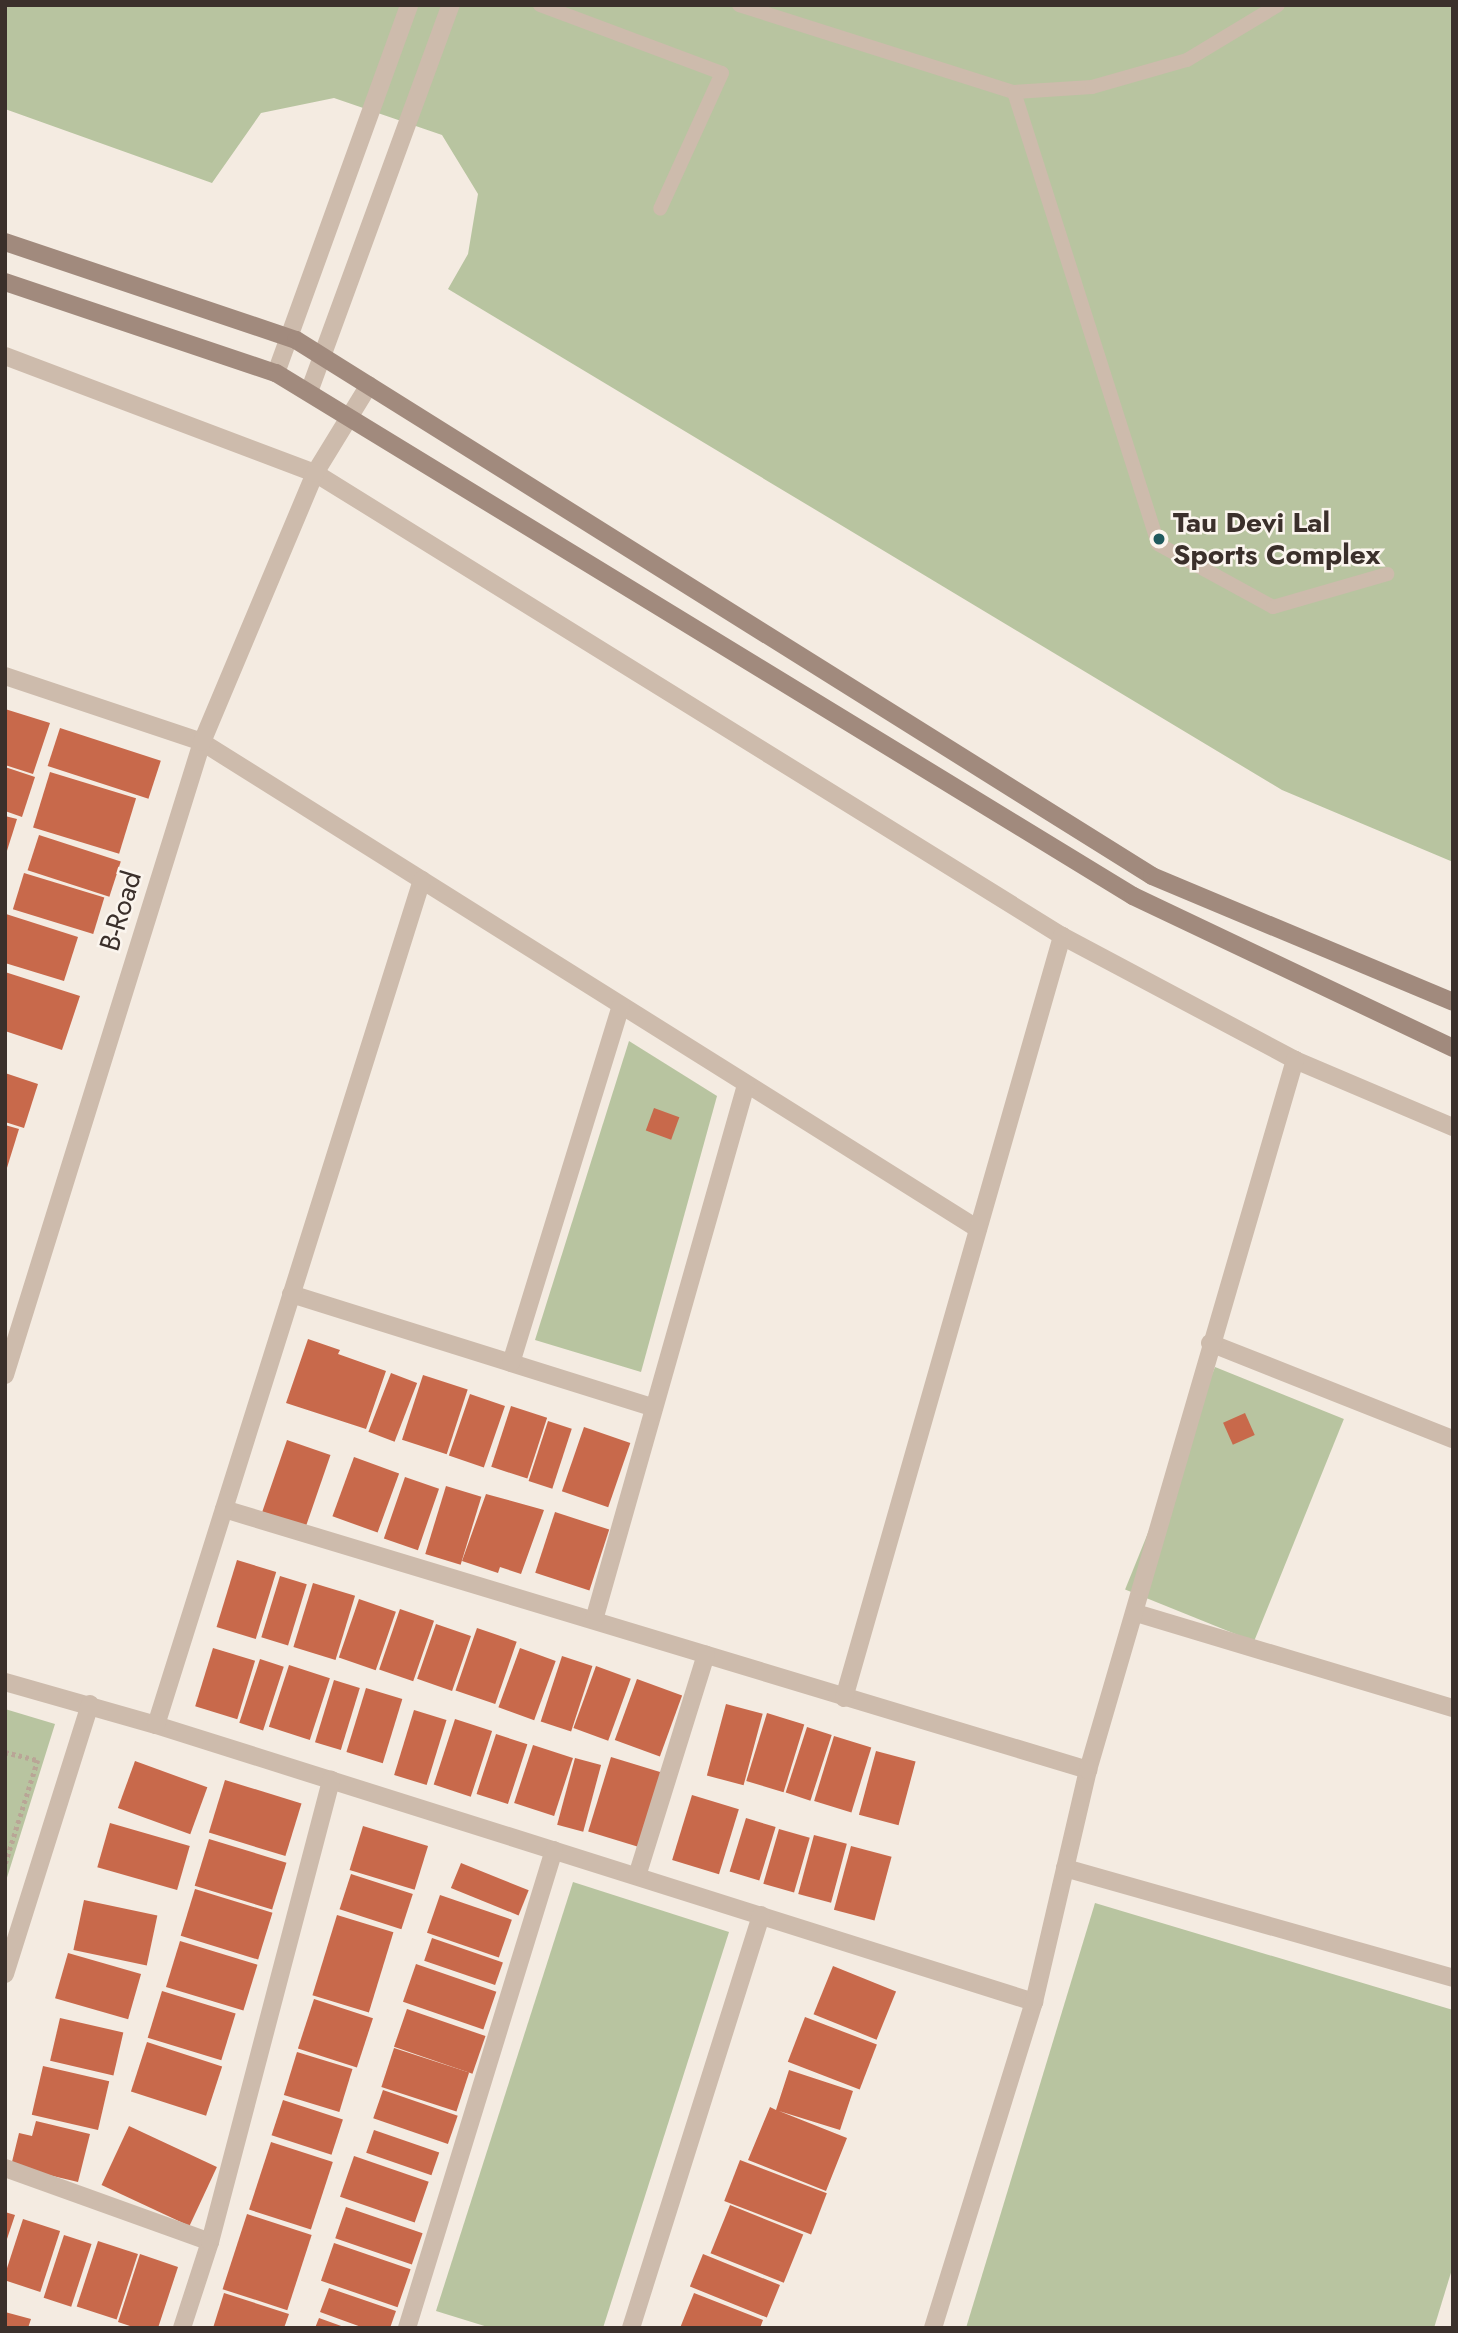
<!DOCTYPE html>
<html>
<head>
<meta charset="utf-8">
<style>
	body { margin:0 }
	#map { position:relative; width:1458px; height:2333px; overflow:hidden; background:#f4ebe1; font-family:Jost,sans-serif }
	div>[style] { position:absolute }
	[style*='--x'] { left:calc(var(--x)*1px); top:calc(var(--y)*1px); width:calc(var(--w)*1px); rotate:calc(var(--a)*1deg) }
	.green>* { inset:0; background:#b8c4a0; transform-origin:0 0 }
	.building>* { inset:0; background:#c8694b; transform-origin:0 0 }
	.path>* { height:4.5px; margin-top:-2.25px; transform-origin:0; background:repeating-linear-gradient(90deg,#b9a596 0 3.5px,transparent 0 7px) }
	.lane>* { height:14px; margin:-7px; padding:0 7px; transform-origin:7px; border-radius:7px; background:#cdbbac }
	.street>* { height:18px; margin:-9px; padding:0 9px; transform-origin:9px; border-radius:9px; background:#cdbbac }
	.secondary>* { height:18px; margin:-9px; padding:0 9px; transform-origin:9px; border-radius:9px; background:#a18a7d }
	.dots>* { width:19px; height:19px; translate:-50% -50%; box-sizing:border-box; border:4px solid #fbf5ee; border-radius:50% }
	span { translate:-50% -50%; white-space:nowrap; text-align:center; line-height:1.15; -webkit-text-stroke:5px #fbf5ee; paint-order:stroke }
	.poi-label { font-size:28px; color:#3b302b; font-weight:700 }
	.left { translate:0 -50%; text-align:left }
	.street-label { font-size:28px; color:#3b302b }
	.frame { position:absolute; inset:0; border:7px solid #3b302b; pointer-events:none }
</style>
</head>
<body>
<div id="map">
	<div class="green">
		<i style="clip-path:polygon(5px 5px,1453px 5px,1453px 862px,1282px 790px,448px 289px,468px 254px,478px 194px,442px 135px,334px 98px,261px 113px,212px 183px,5px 109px)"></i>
		<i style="clip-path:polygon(629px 1041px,717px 1096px,641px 1372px,535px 1340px)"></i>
		<i style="left:1215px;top:1367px;width:139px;height:240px;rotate:22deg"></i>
		<i style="clip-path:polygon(5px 1709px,55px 1724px,5px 1884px)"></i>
		<i style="clip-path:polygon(573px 1882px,729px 1932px,603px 2328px,491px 2328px,436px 2311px)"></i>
		<i style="clip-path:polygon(1095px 1903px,1453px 2010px,1453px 2266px,1434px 2328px,966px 2328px)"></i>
	</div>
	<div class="building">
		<i style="clip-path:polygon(5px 709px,50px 723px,33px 774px,5px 765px)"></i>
		<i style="left:60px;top:728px;width:106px;height:40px;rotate:18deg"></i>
		<i style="clip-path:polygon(5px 767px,35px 777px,22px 817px,5px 811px)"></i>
		<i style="left:50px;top:772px;width:90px;height:58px;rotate:17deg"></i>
		<i style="clip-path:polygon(5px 816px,17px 819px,6px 854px,5px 854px)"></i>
		<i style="left:39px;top:835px;width:86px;height:37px;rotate:18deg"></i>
		<i style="left:24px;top:873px;width:84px;height:38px;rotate:17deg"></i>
		<i style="clip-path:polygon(6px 914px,78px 937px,64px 981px,5px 963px)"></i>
		<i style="clip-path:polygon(5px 972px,80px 996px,62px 1050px,5px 1031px)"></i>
		<i style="clip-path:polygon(5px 1073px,38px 1084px,24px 1128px,5px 1122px)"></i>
		<i style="left:654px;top:1108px;width:27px;height:24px;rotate:20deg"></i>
		<i style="clip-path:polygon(5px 1125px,19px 1129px,6px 1171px,5px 1171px)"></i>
		<i style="clip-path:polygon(308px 1339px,340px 1350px,338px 1354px,386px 1371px,366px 1429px,286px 1403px)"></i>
		<i style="left:391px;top:1373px;width:28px;height:63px;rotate:21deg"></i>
		<i style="left:423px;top:1375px;width:47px;height:68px;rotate:18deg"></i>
		<i style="left:470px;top:1394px;width:37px;height:65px;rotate:19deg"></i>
		<i style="left:511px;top:1406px;width:38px;height:64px;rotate:18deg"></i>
		<i style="left:1245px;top:1413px;width:24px;height:24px;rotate:66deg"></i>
		<i style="left:548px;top:1421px;width:25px;height:63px;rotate:18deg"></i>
		<i style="left:584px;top:1427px;width:49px;height:68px;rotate:19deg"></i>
		<i style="left:287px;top:1440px;width:46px;height:76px;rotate:19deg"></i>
		<i style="left:354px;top:1457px;width:48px;height:63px;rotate:20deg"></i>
		<i style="left:405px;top:1477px;width:36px;height:65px;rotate:19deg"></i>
		<i style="left:446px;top:1486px;width:37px;height:71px;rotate:17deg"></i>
		<i style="clip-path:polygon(486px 1494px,544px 1510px,521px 1574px,500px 1567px,498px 1573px,462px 1561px)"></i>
		<i style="left:555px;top:1512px;width:57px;height:64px;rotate:18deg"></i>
		<i style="left:237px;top:1560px;width:41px;height:70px;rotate:17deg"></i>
		<i style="left:280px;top:1576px;width:28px;height:64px;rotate:17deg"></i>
		<i style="left:313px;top:1583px;width:44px;height:67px;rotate:17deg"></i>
		<i style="left:359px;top:1599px;width:39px;height:62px;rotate:19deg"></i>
		<i style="left:400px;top:1609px;width:36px;height:64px;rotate:19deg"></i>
		<i style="left:436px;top:1624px;width:37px;height:58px;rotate:19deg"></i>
		<i style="left:477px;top:1628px;width:42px;height:66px;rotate:19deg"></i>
		<i style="left:213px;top:1648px;width:44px;height:61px;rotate:17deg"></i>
		<i style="left:520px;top:1648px;width:38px;height:63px;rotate:20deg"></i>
		<i style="left:562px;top:1656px;width:32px;height:69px;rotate:18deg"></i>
		<i style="left:260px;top:1659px;width:25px;height:67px;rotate:18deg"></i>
		<i style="left:289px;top:1665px;width:43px;height:65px;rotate:18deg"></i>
		<i style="left:596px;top:1666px;width:37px;height:66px;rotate:20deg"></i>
		<i style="left:637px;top:1679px;width:48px;height:65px;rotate:20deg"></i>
		<i style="left:334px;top:1680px;width:27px;height:65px;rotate:17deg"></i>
		<i style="left:366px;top:1688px;width:38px;height:67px;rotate:17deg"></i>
		<i style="left:726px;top:1704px;width:38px;height:74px;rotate:15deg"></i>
		<i style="left:414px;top:1710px;width:34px;height:68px;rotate:17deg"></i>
		<i style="left:767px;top:1713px;width:39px;height:71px;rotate:17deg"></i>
		<i style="left:455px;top:1719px;width:39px;height:69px;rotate:18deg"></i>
		<i style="left:807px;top:1727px;width:26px;height:69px;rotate:18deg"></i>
		<i style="left:496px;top:1734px;width:33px;height:63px;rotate:18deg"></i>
		<i style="left:834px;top:1736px;width:39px;height:68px;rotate:17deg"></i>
		<i style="left:533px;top:1745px;width:42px;height:61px;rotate:18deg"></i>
		<i style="left:876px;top:1751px;width:41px;height:66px;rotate:15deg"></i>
		<i style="left:611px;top:1757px;width:59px;height:78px;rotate:17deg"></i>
		<i style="left:575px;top:1758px;width:27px;height:69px;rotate:15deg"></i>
		<i style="left:135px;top:1761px;width:77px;height:50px;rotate:20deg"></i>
		<i style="left:225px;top:1780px;width:80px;height:55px;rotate:17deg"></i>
		<i style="left:692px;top:1795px;width:49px;height:68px;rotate:17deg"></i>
		<i style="left:746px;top:1818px;width:31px;height:56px;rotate:17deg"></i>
		<i style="left:110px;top:1823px;width:83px;height:46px;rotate:16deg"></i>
		<i style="left:363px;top:1826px;width:68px;height:46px;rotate:17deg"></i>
		<i style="left:779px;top:1829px;width:32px;height:57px;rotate:16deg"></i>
		<i style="left:814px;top:1835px;width:34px;height:61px;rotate:15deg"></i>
		<i style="left:209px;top:1839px;width:81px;height:49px;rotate:17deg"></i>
		<i style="left:851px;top:1846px;width:42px;height:66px;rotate:15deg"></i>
		<i style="left:461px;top:1863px;width:73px;height:27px;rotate:22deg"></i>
		<i style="left:351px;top:1874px;width:65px;height:37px;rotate:18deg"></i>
		<i style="left:195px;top:1889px;width:81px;height:49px;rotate:17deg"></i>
		<i style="left:440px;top:1895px;width:76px;height:40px;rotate:19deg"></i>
		<i style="left:84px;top:1900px;width:75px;height:51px;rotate:12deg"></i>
		<i style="left:337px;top:1915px;width:59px;height:84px;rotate:17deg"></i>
		<i style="left:432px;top:1938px;width:75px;height:24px;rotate:19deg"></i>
		<i style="left:180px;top:1941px;width:81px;height:48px;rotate:17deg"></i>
		<i style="left:68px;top:1953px;width:76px;height:47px;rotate:16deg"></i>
		<i style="left:416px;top:1964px;width:85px;height:40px;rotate:19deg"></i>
		<i style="left:833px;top:1966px;width:68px;height:52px;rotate:22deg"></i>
		<i style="left:162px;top:1991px;width:77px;height:49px;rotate:17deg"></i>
		<i style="left:314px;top:1999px;width:62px;height:52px;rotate:18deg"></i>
		<i style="left:407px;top:2009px;width:83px;height:40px;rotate:19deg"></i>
		<i style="left:805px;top:2017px;width:77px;height:48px;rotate:21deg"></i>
		<i style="left:60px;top:2018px;width:65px;height:44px;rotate:13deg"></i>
		<i style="left:147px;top:2042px;width:79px;height:52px;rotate:18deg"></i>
		<i style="left:394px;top:2048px;width:79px;height:41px;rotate:18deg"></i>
		<i style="left:297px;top:2052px;width:58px;height:45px;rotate:17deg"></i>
		<i style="left:43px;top:2066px;width:68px;height:50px;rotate:13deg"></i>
		<i style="clip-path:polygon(789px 2070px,853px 2091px,840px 2130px,779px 2111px,847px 2138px,826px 2191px,748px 2160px,770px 2107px,776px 2110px)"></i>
		<i style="left:383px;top:2090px;width:79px;height:30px;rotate:19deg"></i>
		<i style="left:283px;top:2100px;width:63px;height:37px;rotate:18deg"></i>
		<i style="clip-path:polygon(36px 2121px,90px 2134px,78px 2182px,11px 2166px,19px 2133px,32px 2136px)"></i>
		<i style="left:129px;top:2126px;width:97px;height:65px;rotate:25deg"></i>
		<i style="left:374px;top:2130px;width:69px;height:24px;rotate:19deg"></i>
		<i style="left:271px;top:2142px;width:65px;height:71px;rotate:18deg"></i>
		<i style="left:354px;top:2156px;width:79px;height:43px;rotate:19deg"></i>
		<i style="left:740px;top:2160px;width:93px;height:44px;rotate:21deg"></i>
		<i style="left:730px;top:2205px;width:79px;height:52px;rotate:22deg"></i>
		<i style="left:346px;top:2207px;width:81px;height:33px;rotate:19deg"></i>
		<i style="clip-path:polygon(5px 2212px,15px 2215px,6px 2242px,5px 2242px)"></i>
		<i style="left:247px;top:2214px;width:68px;height:79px;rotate:18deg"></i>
		<i style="left:23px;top:2219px;width:39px;height:64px;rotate:18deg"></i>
		<i style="left:64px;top:2235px;width:29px;height:66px;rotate:18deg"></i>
		<i style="left:98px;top:2241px;width:42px;height:69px;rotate:18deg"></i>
		<i style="left:334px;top:2243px;width:81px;height:40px;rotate:19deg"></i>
		<i style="clip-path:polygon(140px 2254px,178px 2267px,158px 2328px,136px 2328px,118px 2322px)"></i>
		<i style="left:703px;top:2254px;width:83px;height:35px;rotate:22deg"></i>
		<i style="clip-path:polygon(329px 2288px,396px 2311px,390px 2328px,364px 2328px,320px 2312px)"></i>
		<i style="clip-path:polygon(224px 2293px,289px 2314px,284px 2328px,213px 2328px)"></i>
		<i style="clip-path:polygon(694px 2293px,763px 2320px,760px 2328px,680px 2328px)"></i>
		<i style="clip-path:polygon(5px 2312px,31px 2319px,28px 2328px,5px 2328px)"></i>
		<i style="clip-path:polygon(319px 2318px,344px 2327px,344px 2328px,315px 2328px)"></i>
	</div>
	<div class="path">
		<i style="--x:5;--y:1752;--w:34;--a:14"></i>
		<i style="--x:38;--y:1760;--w:110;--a:107.4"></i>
	</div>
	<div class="lane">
		<i style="--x:540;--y:5;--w:194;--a:20.5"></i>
		<i style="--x:722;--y:73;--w:149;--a:114.5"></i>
		<i style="--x:739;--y:5;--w:288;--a:17.6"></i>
		<i style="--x:1014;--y:92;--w:78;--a:-3.7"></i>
		<i style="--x:1092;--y:87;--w:99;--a:-15.9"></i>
		<i style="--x:1187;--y:60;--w:106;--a:-31.1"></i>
		<i style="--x:1014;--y:92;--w:474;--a:72.3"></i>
		<i style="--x:1158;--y:544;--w:131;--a:28.7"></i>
		<i style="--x:1273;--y:607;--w:119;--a:-16.1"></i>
	</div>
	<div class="street">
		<i style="--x:5;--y:356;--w:331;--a:20.7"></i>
		<i style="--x:315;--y:473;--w:879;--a:31.79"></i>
		<i style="--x:1062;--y:936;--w:264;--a:28"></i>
		<i style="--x:1295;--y:1060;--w:172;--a:23"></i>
		<i style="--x:276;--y:373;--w:391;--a:-70.1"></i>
		<i style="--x:309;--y:392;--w:412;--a:-69.9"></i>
		<i style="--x:5;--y:676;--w:208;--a:18.5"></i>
		<i style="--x:202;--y:742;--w:916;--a:32.11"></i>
		<i style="--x:291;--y:1294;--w:380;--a:17.4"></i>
		<i style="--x:1210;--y:1343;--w:261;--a:21.6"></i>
		<i style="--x:511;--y:1363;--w:374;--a:-72.9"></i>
		<i style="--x:5;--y:1375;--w:663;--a:-72.71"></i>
		<i style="--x:202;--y:742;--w:292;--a:-67.2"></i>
		<i style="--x:315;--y:473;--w:103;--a:-58.5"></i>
		<i style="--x:224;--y:1509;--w:903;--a:16.81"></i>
		<i style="--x:1136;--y:1613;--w:331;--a:16.7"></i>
		<i style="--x:594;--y:1620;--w:556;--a:-74.14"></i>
		<i style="--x:5;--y:1682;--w:157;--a:15.9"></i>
		<i style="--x:156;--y:1725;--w:921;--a:17.51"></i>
		<i style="--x:844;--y:1698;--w:793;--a:-74.03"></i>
		<i style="--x:156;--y:1725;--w:886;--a:-72.53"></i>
		<i style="--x:1065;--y:1868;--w:403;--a:15.8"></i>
		<i style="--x:637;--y:1876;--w:232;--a:-72.7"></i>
		<i style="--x:5;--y:1974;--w:283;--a:-72.5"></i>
		<i style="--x:5;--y:2168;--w:218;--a:19.8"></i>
		<i style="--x:182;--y:2328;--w:90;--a:-72"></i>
		<i style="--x:210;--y:2242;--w:478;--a:-75.3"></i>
		<i style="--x:407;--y:2328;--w:500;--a:-72.91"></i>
		<i style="--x:631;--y:2328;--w:433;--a:-72.5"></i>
		<i style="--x:933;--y:2328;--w:341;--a:-72.8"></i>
		<i style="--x:1034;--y:2002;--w:238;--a:-76.9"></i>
		<i style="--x:1088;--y:1770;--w:740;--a:-73.75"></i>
	</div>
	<div class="secondary">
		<i style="--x:5;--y:242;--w:307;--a:18.6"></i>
		<i style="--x:296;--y:340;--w:1010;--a:32.05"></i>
		<i style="--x:1152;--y:876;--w:326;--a:22.7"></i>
		<i style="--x:5;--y:282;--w:286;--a:18.6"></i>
		<i style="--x:276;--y:373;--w:1004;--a:31.39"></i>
		<i style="--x:1133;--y:896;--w:354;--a:25.4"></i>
	</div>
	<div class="dots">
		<i style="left:1159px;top:539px;background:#1f5a5e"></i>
	</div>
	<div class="poi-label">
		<span class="left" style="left:1173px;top:539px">Tau Devi Lal<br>Sports Complex</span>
	</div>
	<div class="street-label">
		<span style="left:121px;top:911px;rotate:-73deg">B-Road</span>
	</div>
	<div class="frame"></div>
</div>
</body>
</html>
